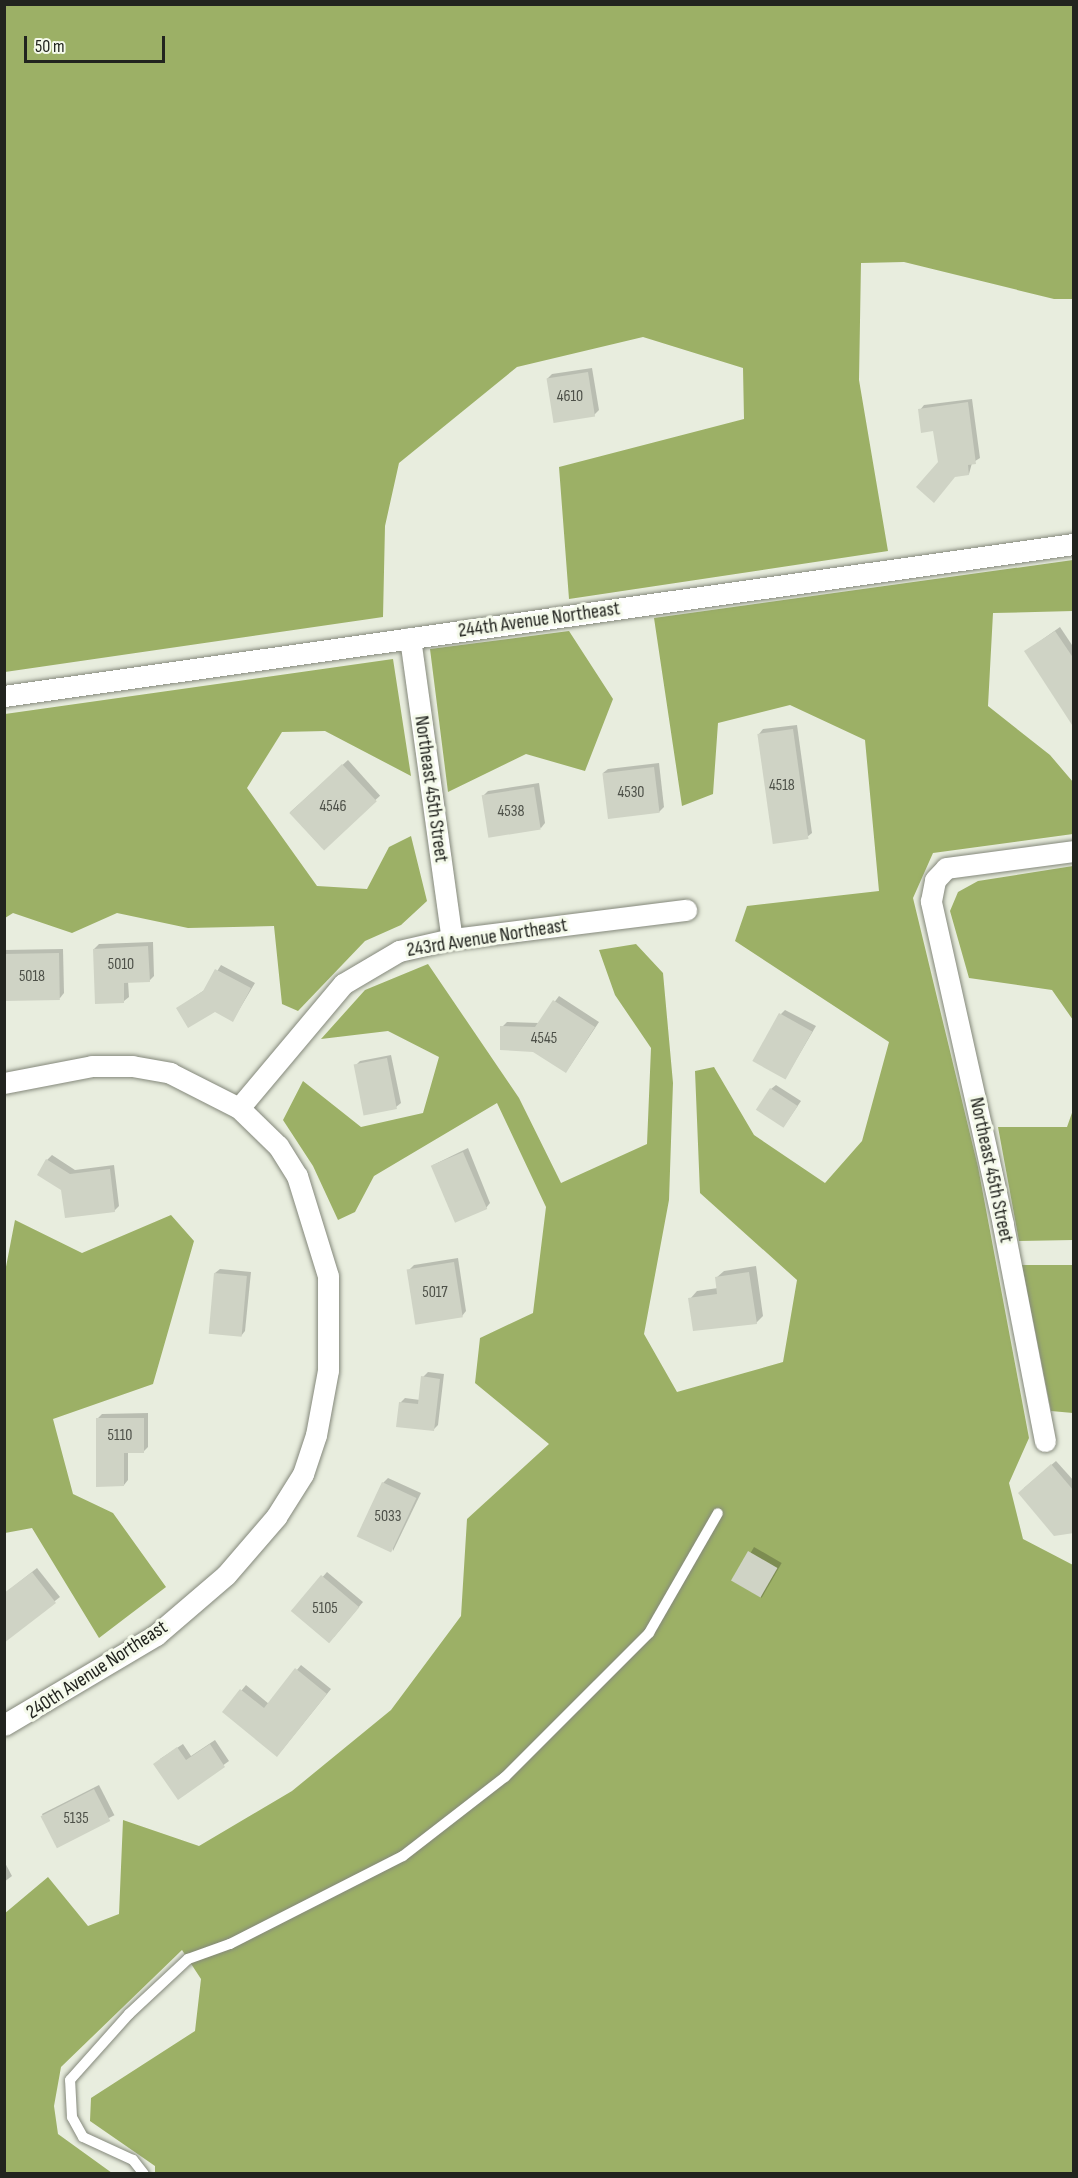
<!DOCTYPE html>
<html>
<head>
<meta charset="utf-8">
<style>
	body { margin:0 }
	#map { position:relative; width:1078px; height:2178px; overflow:hidden; background:#e8edde; font-family:"Sofia Sans Condensed",sans-serif }
	div>[style] { position:absolute }
	[style*='--x'] { left:calc(var(--x)*1px); top:calc(var(--y)*1px); width:calc(var(--w)*1px); rotate:calc(var(--a)*1deg) }
	.forest>* { inset:0; background:#9cb066 }
	.shadow>* { inset:0; background:#0003; transform-origin:0 0 }
	.building>* { inset:0; background:#cfd3c5; transform-origin:0 0 }
	.roads { filter:drop-shadow(0 0 2px #84887b) drop-shadow(0 0 2px #84887b) }
	.lane>* { height:10px; margin:-5px; padding:0 5px; transform-origin:5px; border-radius:5px; background:#fff }
	.street>* { height:21px; margin:-10.5px; padding:0 10.5px; transform-origin:10.5px; border-radius:10.5px; background:#fff }
	span { translate:-50% -50%; white-space:nowrap; text-align:center; line-height:1.15; -webkit-text-stroke:6px #f5faeb; paint-order:stroke }
	.number-label { font-size:16px; color:#4d5048 }
	.number-label span { -webkit-text-stroke-width:0 }
	.street-label { font-size:20px; color:#22241f }
	.frame { position:absolute; inset:0; border:6px solid #22241f; pointer-events:none }
	.scale { position:absolute; left:24px; top:36px; width:141px; height:27px; box-sizing:border-box; border:3px solid #22241f; border-top:0; padding-left:8px; font-size:18px; line-height:21px; white-space:nowrap; color:#22241f; -webkit-text-stroke:4px #f5faeb; paint-order:stroke }
</style>
</head>
<body>
<div id="map">
	<div class="forest">
		<i style="clip-path:polygon(4px 5px,1073px 5px,1073px 299px,1054px 299px,904px 262px,861px 263px,859px 380px,888px 551px,569px 599px,559px 467px,744px 419px,743px 368px,643px 337px,517px 367px,399px 463px,385px 526px,383px 617px,5px 672px)"></i>
		<i style="clip-path:polygon(1073px 560px,1073px 611px,993px 613px,988px 706px,1050px 755px,1073px 782px,1073px 834px,933px 853px,913px 898px,978px 1167px,1029px 1438px,1009px 1483px,1023px 1539px,1073px 1565px,1073px 2173px,155px 2173px,155px 2166px,90px 2121px,91px 2098px,195px 2031px,201px 1979px,182px 1950px,61px 2067px,54px 2106px,58px 2134px,112px 2173px,5px 2173px,4px 1914px,48px 1877px,88px 1926px,119px 1914px,123px 1820px,199px 1846px,292px 1791px,391px 1710px,461px 1616px,467px 1519px,549px 1444px,475px 1383px,480px 1338px,533px 1313px,546px 1207px,497px 1103px,374px 1176px,355px 1212px,338px 1220px,313px 1166px,283px 1120px,303px 1081px,361px 1127px,423px 1113px,439px 1057px,388px 1031px,321px 1039px,365px 990px,428px 964px,519px 1098px,561px 1183px,647px 1144px,651px 1048px,615px 995px,599px 950px,636px 944px,663px 973px,673px 1083px,669px 1200px,644px 1334px,677px 1392px,783px 1362px,797px 1280px,700px 1193px,695px 1071px,714px 1067px,754px 1135px,825px 1183px,862px 1141px,889px 1042px,735px 941px,747px 906px,879px 891px,865px 740px,790px 705px,718px 723px,713px 794px,682px 806px,654px 618px)"></i>
		<i style="clip-path:polygon(569px 631px,613px 699px,585px 771px,526px 754px,448px 792px,430px 649px)"></i>
		<i style="clip-path:polygon(393px 659px,411px 776px,325px 731px,282px 732px,247px 788px,317px 886px,367px 889px,389px 847px,411px 836px,427px 901px,401px 925px,365px 941px,298px 1011px,282px 1004px,274px 926px,188px 928px,117px 913px,72px 933px,13px 913px,5px 918px,5px 714px)"></i>
		<i style="clip-path:polygon(1073px 866px,1074px 866px,1073px 1020px,1052px 990px,969px 978px,950px 911px,958px 892px,978px 881px)"></i>
		<i style="clip-path:polygon(1073px 1110px,1073px 1240px,1019px 1241px,998px 1127px,1067px 1127px)"></i>
		<i style="clip-path:polygon(171px 1215px,194px 1241px,153px 1384px,53px 1419px,73px 1494px,113px 1513px,166px 1587px,99px 1638px,32px 1528px,5px 1533px,5px 1272px,15px 1220px,82px 1253px)"></i>
		<i style="clip-path:polygon(1022px 1265px,1073px 1265px,1073px 1413px,1051px 1411px)"></i>
	</div>
	<div class="shadow">
		<i style="clip-path:polygon(592px 368px,599px 410px,594px 415px,547px 379px,552px 374px)"></i>
		<i style="clip-path:polygon(972px 399px,980px 458px,972px 463px,969px 474px,939px 462px,935px 430px,920px 410px,924px 405px)"></i>
		<i style="clip-path:polygon(1060px 627px,1074px 648px,1074px 717px,1026px 651px)"></i>
		<i style="clip-path:polygon(797px 725px,812px 833px,807px 837px,759px 734px,763px 729px)"></i>
		<i style="left:348px;top:760px;width:48px;height:78px;rotate:48deg"></i>
		<i style="clip-path:polygon(659px 763px,664px 807px,659px 812px,603px 773px,608px 769px)"></i>
		<i style="clip-path:polygon(539px 783px,545px 823px,541px 828px,483px 796px,488px 791px)"></i>
		<i style="clip-path:polygon(153px 942px,154px 976px,149px 981px,128px 981px,129px 997px,124px 1001px,94px 949px,99px 944px)"></i>
		<i style="clip-path:polygon(63px 949px,64px 993px,60px 998px,4px 999px,4px 950px)"></i>
		<i style="clip-path:polygon(221px 965px,255px 983px,233px 1020px,215px 1011px,178px 1008px,206px 989px)"></i>
		<i style="clip-path:polygon(559px 996px,599px 1022px,570px 1066px,533px 1050px,502px 1027px,507px 1022px,539px 1023px)"></i>
		<i style="clip-path:polygon(785px 1010px,816px 1026px,786px 1077px,781px 1014px)"></i>
		<i style="clip-path:polygon(391px 1055px,401px 1103px,396px 1107px,355px 1066px,360px 1061px)"></i>
		<i style="clip-path:polygon(776px 1085px,801px 1101px,784px 1126px,771px 1089px)"></i>
		<i style="clip-path:polygon(468px 1148px,490px 1203px,486px 1208px,433px 1165px)"></i>
		<i style="clip-path:polygon(52px 1155px,75px 1170px,114px 1165px,119px 1206px,114px 1211px,63px 1189px,47px 1160px)"></i>
		<i style="clip-path:polygon(458px 1258px,466px 1311px,462px 1316px,409px 1270px,414px 1265px)"></i>
		<i style="clip-path:polygon(756px 1266px,763px 1316px,756px 1323px,690px 1299px,697px 1291px,718px 1288px,716px 1278px,724px 1271px)"></i>
		<i style="clip-path:polygon(220px 1269px,251px 1272px,245px 1331px,241px 1336px,215px 1273px)"></i>
		<i style="clip-path:polygon(428px 1372px,444px 1374px,438px 1425px,433px 1430px,400px 1403px,405px 1398px,420px 1400px,423px 1377px)"></i>
		<i style="clip-path:polygon(148px 1413px,148px 1447px,143px 1452px,128px 1452px,128px 1480px,124px 1485px,97px 1419px,102px 1414px)"></i>
		<i style="clip-path:polygon(1056px 1461px,1074px 1481px,1074px 1532px,1024px 1488px)"></i>
		<i style="clip-path:polygon(388px 1478px,421px 1493px,393px 1551px,383px 1483px)"></i>
		<i style="left:754px;top:1547px;width:32px;height:40px;rotate:30deg"></i>
		<i style="clip-path:polygon(37px 1568px,60px 1597px,5px 1640px,4px 1594px)"></i>
		<i style="clip-path:polygon(327px 1572px,363px 1602px,334px 1637px,293px 1611px)"></i>
		<i style="clip-path:polygon(301px 1665px,331px 1689px,282px 1750px,224px 1712px,246px 1685px,269px 1704px)"></i>
		<i style="clip-path:polygon(215px 1740px,229px 1761px,178px 1798px,160px 1759px,183px 1744px,191px 1756px)"></i>
		<i style="left:99px;top:1785px;width:34px;height:64px;rotate:63deg"></i>
		<i style="clip-path:polygon(4px 1861px,12px 1876px,4px 1882px)"></i>
	</div>
	<div class="building">
		<i style="left:588px;top:372px;width:45px;height:42px;rotate:81deg"></i>
		<i style="clip-path:polygon(968px 402px,976px 464px,968px 465px,969px 475px,955px 477px,934px 503px,916px 487px,938px 462px,933px 431px,921px 433px,918px 409px)"></i>
		<i style="clip-path:polygon(1055px 631px,1074px 659px,1074px 728px,1024px 651px)"></i>
		<i style="left:793px;top:729px;width:111px;height:36px;rotate:82deg"></i>
		<i style="left:342px;top:764px;width:51px;height:72px;rotate:47deg"></i>
		<i style="left:654px;top:767px;width:46px;height:52px;rotate:83deg"></i>
		<i style="left:534px;top:787px;width:43px;height:53px;rotate:81deg"></i>
		<i style="clip-path:polygon(148px 946px,150px 982px,124px 983px,124px 1003px,95px 1004px,93px 949px)"></i>
		<i style="left:59px;top:953px;width:47px;height:55px;rotate:89deg"></i>
		<i style="clip-path:polygon(215px 969px,251px 988px,233px 1022px,215px 1012px,188px 1028px,176px 1008px,203px 991px)"></i>
		<i style="clip-path:polygon(553px 1000px,595px 1027px,566px 1073px,533px 1052px,500px 1050px,500px 1026px,535px 1027px)"></i>
		<i style="left:779px;top:1013px;width:38px;height:55px;rotate:29deg"></i>
		<i style="left:387px;top:1058px;width:52px;height:34px;rotate:79deg"></i>
		<i style="left:770px;top:1088px;width:33px;height:26px;rotate:33deg"></i>
		<i style="left:463px;top:1152px;width:62px;height:35px;rotate:67deg"></i>
		<i style="clip-path:polygon(46px 1159px,70px 1174px,110px 1169px,115px 1212px,65px 1218px,61px 1190px,37px 1175px)"></i>
		<i style="left:454px;top:1262px;width:56px;height:48px;rotate:81deg"></i>
		<i style="clip-path:polygon(749px 1272px,757px 1324px,693px 1331px,688px 1298px,717px 1294px,715px 1277px)"></i>
		<i style="left:214px;top:1273px;width:33px;height:61px;rotate:5deg"></i>
		<i style="clip-path:polygon(421px 1376px,440px 1379px,434px 1431px,396px 1427px,399px 1402px,418px 1404px)"></i>
		<i style="clip-path:polygon(96px 1418px,144px 1418px,144px 1453px,124px 1453px,124px 1486px,96px 1487px)"></i>
		<i style="clip-path:polygon(1051px 1464px,1074px 1491px,1074px 1533px,1054px 1536px,1018px 1493px)"></i>
		<i style="left:382px;top:1482px;width:38px;height:60px;rotate:25deg"></i>
		<i style="left:748px;top:1551px;width:34px;height:34px;rotate:30deg"></i>
		<i style="clip-path:polygon(32px 1572px,56px 1603px,4px 1643px,4px 1593px)"></i>
		<i style="left:321px;top:1575px;width:50px;height:47px;rotate:40deg"></i>
		<i style="clip-path:polygon(295px 1668px,327px 1694px,277px 1757px,222px 1712px,240px 1689px,264px 1708px)"></i>
		<i style="clip-path:polygon(210px 1744px,225px 1767px,178px 1800px,153px 1764px,177px 1747px,186px 1760px)"></i>
		<i style="left:94px;top:1789px;width:36px;height:60px;rotate:63deg"></i>
	</div>
	<div class="roads">
		<div class="lane">
			<i style="--x:144;--y:2174;--w:18;--a:-128"></i>
			<i style="--x:133;--y:2160;--w:55;--a:-155.3"></i>
			<i style="--x:83;--y:2137;--w:23;--a:-119"></i>
			<i style="--x:72;--y:2117;--w:37;--a:-93"></i>
			<i style="--x:70;--y:2080;--w:89;--a:-48.2"></i>
			<i style="--x:129;--y:2014;--w:81;--a:-43"></i>
			<i style="--x:188;--y:1959;--w:45;--a:-19.7"></i>
			<i style="--x:230;--y:1944;--w:194;--a:-27"></i>
			<i style="--x:403;--y:1856;--w:129;--a:-37.8"></i>
			<i style="--x:505;--y:1777;--w:204;--a:-45"></i>
			<i style="--x:649;--y:1633;--w:138;--a:-60.1"></i>
		</div>
		<div class="street">
			<i style="--x:410;--y:638;--w:304;--a:82.1"></i>
			<i style="--x:4;--y:696;--w:1081;--a:-8.09"></i>
			<i style="--x:4;--y:1083;--w:90;--a:-10.9"></i>
			<i style="--x:92;--y:1066;--w:40;--a:0"></i>
			<i style="--x:132;--y:1066;--w:39;--a:10"></i>
			<i style="--x:170;--y:1073;--w:77;--a:26.9"></i>
			<i style="--x:239;--y:1108;--w:162;--a:-50"></i>
			<i style="--x:343;--y:984;--w:65;--a:-30.5"></i>
			<i style="--x:399;--y:951;--w:54;--a:-12.8"></i>
			<i style="--x:452;--y:939;--w:236;--a:-7.1"></i>
			<i style="--x:1045;--y:1441;--w:221;--a:-101"></i>
			<i style="--x:1003;--y:1224;--w:331;--a:-102.6"></i>
			<i style="--x:931;--y:901;--w:21;--a:-79"></i>
			<i style="--x:935;--y:880;--w:16;--a:-47"></i>
			<i style="--x:946;--y:868;--w:129;--a:-7.6"></i>
			<i style="--x:4;--y:1725;--w:177;--a:-30.6"></i>
			<i style="--x:156;--y:1635;--w:92;--a:-40.6"></i>
			<i style="--x:226;--y:1575;--w:77;--a:-49.2"></i>
			<i style="--x:276;--y:1517;--w:51;--a:-57.9"></i>
			<i style="--x:303;--y:1474;--w:41;--a:-71.6"></i>
			<i style="--x:316;--y:1435;--w:66;--a:-79.5"></i>
			<i style="--x:328;--y:1370;--w:94;--a:-90"></i>
			<i style="--x:328;--y:1276;--w:105;--a:-107.2"></i>
			<i style="--x:297;--y:1176;--w:36;--a:-122"></i>
			<i style="--x:278;--y:1146;--w:54;--a:-135.7"></i>
		</div>
	</div>
	<div class="number-label">
		<span style="left:570px;top:397px">4610</span>
		<span style="left:782px;top:786px">4518</span>
		<span style="left:631px;top:793px">4530</span>
		<span style="left:333px;top:807px">4546</span>
		<span style="left:511px;top:812px">4538</span>
		<span style="left:121px;top:965px">5010</span>
		<span style="left:32px;top:977px">5018</span>
		<span style="left:544px;top:1039px">4545</span>
		<span style="left:435px;top:1293px">5017</span>
		<span style="left:120px;top:1436px">5110</span>
		<span style="left:388px;top:1517px">5033</span>
		<span style="left:325px;top:1609px">5105</span>
		<span style="left:76px;top:1819px">5135</span>
	</div>
	<div class="street-label">
		<span style="left:539px;top:620px;rotate:-8deg">244th Avenue Northeast</span>
		<span style="left:431px;top:789px;rotate:82deg">Northeast 45th Street</span>
		<span style="left:487px;top:938px;rotate:-9deg">243rd Avenue Northeast</span>
		<span style="left:991px;top:1170px;rotate:78deg">Northeast 45th Street</span>
		<span style="left:97px;top:1670px;rotate:-33deg">240th Avenue Northeast</span>
	</div>
	<div class="frame"></div>
	<div class="scale">50 m</div>
</div>
</body>
</html>
